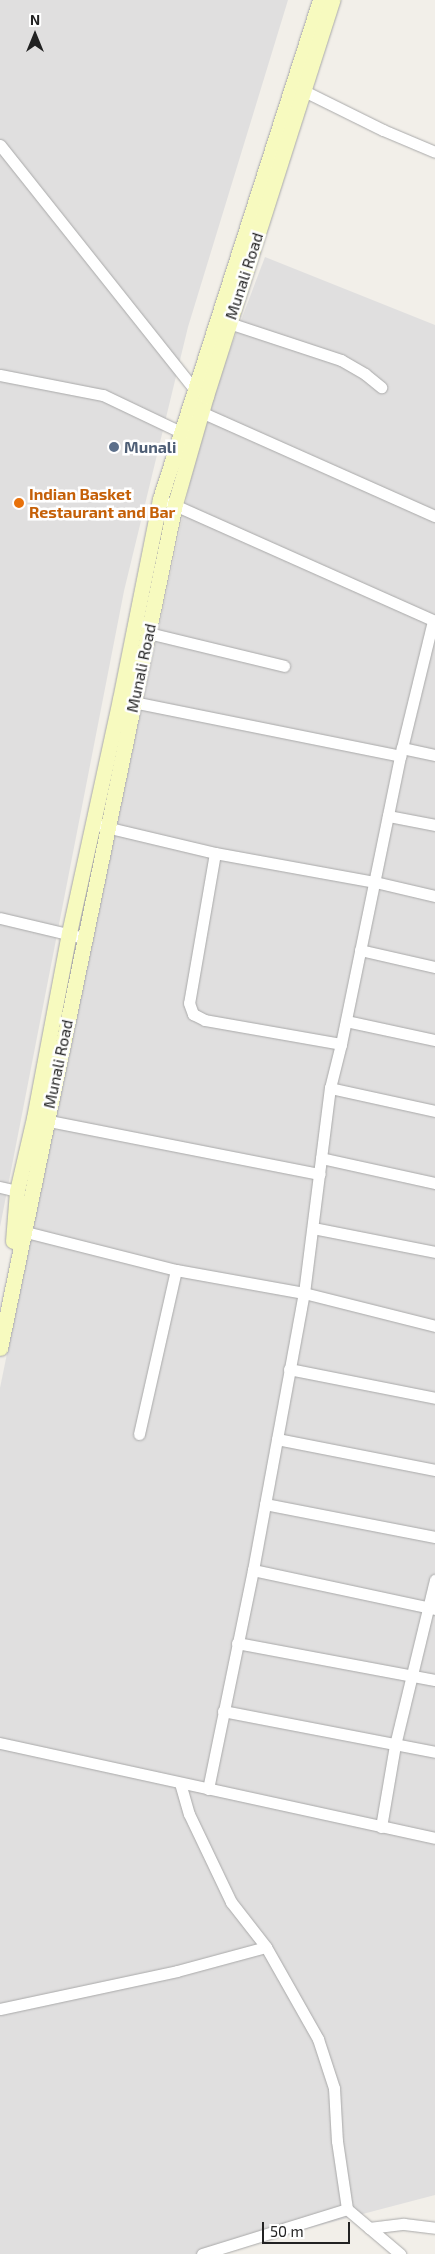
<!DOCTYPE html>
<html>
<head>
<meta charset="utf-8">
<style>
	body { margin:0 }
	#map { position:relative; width:435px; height:2254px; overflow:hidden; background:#f2efe9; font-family:"Exo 2",sans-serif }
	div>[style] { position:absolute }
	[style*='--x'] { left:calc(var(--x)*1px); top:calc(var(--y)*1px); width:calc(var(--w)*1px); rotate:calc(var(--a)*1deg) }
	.residential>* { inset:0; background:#e0dfdf }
	.roads { filter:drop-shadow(0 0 1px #a9a9a9) drop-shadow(0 0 1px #a9a9a9) }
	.street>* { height:11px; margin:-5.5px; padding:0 5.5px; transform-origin:5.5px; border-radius:5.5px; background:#fff }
	.secondary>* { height:15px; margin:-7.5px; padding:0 7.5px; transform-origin:7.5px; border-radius:7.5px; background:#f7fabf }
	.dots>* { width:14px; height:14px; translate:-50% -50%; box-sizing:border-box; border:2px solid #fff; border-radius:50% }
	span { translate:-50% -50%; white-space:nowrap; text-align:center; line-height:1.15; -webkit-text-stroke:5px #fff; paint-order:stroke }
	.street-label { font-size:16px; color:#222 }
	.service-label { font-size:16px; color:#4e5e75; font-weight:700 }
	.left { translate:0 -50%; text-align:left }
	.food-label { font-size:16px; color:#c56008; font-weight:700 }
	.north { position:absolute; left:10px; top:10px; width:50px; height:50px; -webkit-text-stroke:4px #fff; paint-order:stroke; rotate:0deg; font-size:14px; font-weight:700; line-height:20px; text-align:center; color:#222 }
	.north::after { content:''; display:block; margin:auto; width:18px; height:22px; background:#222; clip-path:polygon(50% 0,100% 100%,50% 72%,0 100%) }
	.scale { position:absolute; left:262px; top:2222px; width:88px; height:22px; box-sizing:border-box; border:2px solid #222; border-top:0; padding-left:6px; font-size:15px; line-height:18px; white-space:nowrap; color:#222; -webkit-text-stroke:4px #fff; paint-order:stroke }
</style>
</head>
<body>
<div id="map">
	<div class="residential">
		<i style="clip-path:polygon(0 0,288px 0,188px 327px,124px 591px,0 1227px)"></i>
		<i style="clip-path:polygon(265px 257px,435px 325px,435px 2195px,210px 2254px,0 2254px,0 1388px,78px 1006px,203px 421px)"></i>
	</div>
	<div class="roads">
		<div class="street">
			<i style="--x:296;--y:87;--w:97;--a:26.3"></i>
			<i style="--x:383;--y:130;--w:56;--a:22.9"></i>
			<i style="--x:0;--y:145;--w:318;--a:51.5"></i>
			<i style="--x:229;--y:323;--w:118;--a:18.3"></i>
			<i style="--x:341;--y:360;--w:28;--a:30"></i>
			<i style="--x:365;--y:374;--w:21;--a:39"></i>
			<i style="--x:0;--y:375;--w:105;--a:11"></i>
			<i style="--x:103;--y:395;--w:93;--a:25.5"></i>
			<i style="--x:201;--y:412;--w:256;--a:24"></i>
			<i style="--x:170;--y:503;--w:290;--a:24"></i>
			<i style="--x:148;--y:633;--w:140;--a:13.6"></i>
			<i style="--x:128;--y:701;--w:278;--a:11.4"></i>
			<i style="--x:402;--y:748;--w:34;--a:12"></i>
			<i style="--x:388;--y:816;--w:48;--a:10.8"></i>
			<i style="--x:93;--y:824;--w:125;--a:13.4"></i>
			<i style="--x:215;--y:853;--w:163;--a:10.3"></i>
			<i style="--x:375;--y:882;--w:62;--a:13.1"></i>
			<i style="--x:215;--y:853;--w:152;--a:99.8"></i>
			<i style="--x:189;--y:1003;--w:12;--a:70"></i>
			<i style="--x:193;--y:1014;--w:13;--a:27"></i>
			<i style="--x:205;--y:1020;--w:138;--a:10"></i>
			<i style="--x:0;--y:918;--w:86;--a:13.4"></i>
			<i style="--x:360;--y:950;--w:77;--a:12.8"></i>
			<i style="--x:346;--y:1021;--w:91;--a:12.1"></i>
			<i style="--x:330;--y:1088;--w:107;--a:12.4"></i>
			<i style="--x:39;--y:1119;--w:286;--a:11.1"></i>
			<i style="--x:321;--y:1158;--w:117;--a:12.4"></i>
			<i style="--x:0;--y:1187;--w:17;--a:13"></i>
			<i style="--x:313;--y:1228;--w:124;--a:11.1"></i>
			<i style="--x:18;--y:1230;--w:163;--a:14.2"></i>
			<i style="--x:176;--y:1270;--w:130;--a:10.2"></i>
			<i style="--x:304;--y:1293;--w:135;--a:14.1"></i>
			<i style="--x:289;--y:1369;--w:149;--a:11.2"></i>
			<i style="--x:139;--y:1434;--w:168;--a:-77.3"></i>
			<i style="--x:277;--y:1439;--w:161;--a:11.1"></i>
			<i style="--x:265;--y:1504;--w:173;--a:11"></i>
			<i style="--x:253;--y:1570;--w:186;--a:12.1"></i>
			<i style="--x:237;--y:1643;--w:201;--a:10.6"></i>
			<i style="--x:223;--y:1711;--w:216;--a:10.9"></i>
			<i style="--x:0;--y:1743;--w:445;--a:12.3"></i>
			<i style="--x:180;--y:1783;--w:32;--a:74"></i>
			<i style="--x:189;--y:1814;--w:98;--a:64.5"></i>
			<i style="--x:231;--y:1902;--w:57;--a:52.1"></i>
			<i style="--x:266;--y:1947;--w:106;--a:60.5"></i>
			<i style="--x:318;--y:2039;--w:52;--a:71.9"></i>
			<i style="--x:334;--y:2088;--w:53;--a:86.8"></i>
			<i style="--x:337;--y:2141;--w:69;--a:81.6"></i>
			<i style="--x:347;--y:2209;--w:70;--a:40.3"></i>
			<i style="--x:208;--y:1789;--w:224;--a:-78.4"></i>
			<i style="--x:253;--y:1570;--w:282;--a:-79.6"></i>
			<i style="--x:304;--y:1293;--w:207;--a:-82.8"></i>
			<i style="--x:330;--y:1088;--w:45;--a:-76"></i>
			<i style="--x:341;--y:1044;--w:302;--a:-78.4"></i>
			<i style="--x:402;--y:748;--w:131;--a:-76.3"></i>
			<i style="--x:381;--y:1827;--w:83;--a:-80.3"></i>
			<i style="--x:395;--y:1745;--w:170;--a:-76.4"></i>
			<i style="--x:0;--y:2009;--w:181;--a:-12.1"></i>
			<i style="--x:177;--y:1971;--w:92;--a:-15.1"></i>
			<i style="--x:369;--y:2228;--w:35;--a:-7"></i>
			<i style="--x:404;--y:2224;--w:31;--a:7"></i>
			<i style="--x:202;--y:2254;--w:152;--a:-17.2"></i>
		</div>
		<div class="secondary">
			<i style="--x:13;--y:1241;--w:50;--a:-85.4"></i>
			<i style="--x:17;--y:1191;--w:75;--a:-76.9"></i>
			<i style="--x:34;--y:1118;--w:188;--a:-79.3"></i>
			<i style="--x:69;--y:933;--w:239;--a:-77.7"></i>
			<i style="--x:120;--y:699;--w:204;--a:-78.7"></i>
			<i style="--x:160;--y:499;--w:524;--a:-72.22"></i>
			<i style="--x:0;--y:1348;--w:862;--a:-78.29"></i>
			<i style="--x:175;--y:504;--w:112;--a:-74"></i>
			<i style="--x:206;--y:396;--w:416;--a:-72.3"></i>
		</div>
	</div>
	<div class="dots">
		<i style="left:114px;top:447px;background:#5c6f8a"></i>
		<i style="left:19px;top:503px;background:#e8710a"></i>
	</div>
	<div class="street-label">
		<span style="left:244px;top:276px;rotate:-72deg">Munali Road</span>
		<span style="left:141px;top:668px;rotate:-78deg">Munali Road</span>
		<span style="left:58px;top:1064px;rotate:-78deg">Munali Road</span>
	</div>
	<div class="service-label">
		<span class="left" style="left:124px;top:447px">Munali</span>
	</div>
	<div class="food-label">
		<span class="left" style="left:29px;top:503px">Indian Basket<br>Restaurant and Bar</span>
	</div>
	<div class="north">N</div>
	<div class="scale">50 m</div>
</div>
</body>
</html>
